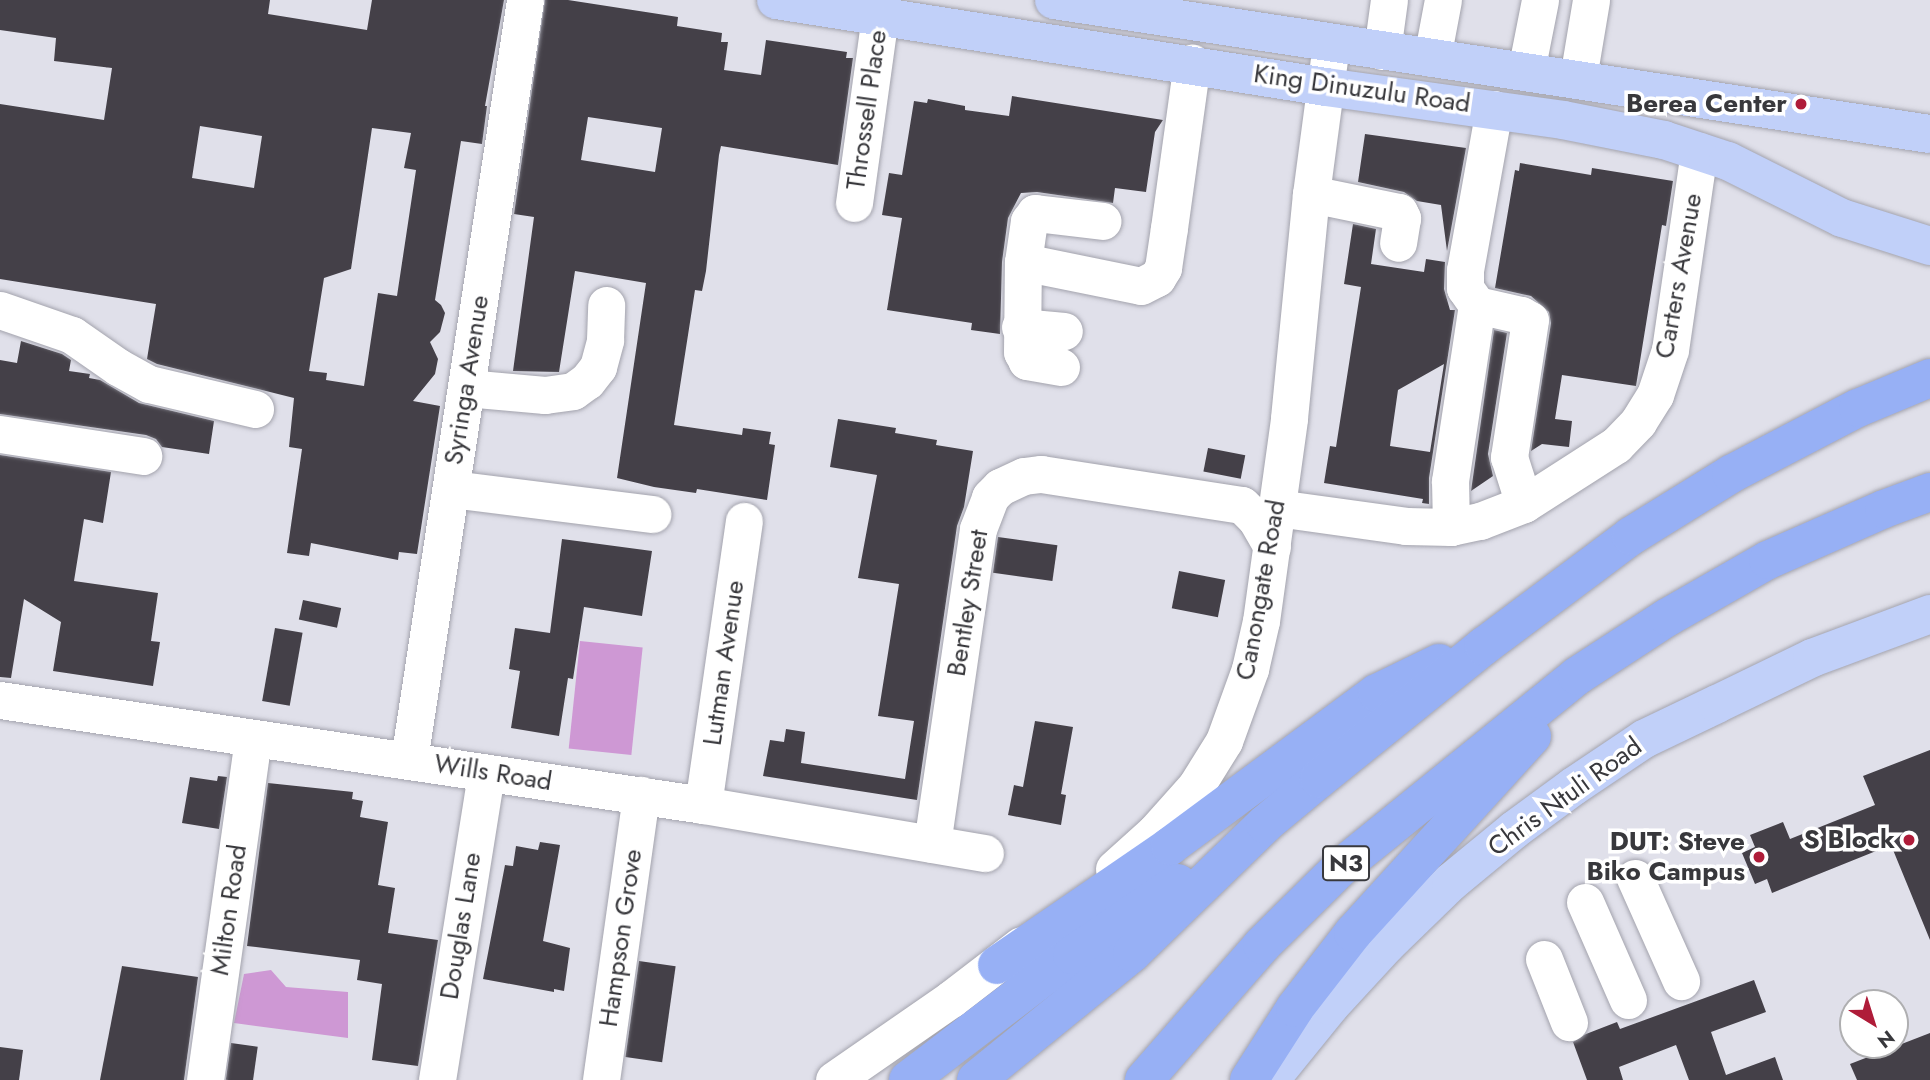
<!DOCTYPE html>
<html>
<head>
<meta charset="utf-8">
<style>
	body { margin:0 }
	#map { position:relative; width:1930px; height:1080px; overflow:hidden; background:#e0e0ea; font-family:Jost,sans-serif }
	div>[style] { position:absolute }
	[style*='--x'] { left:calc(var(--x)*1px); top:calc(var(--y)*1px); width:calc(var(--w)*1px); rotate:calc(var(--a)*1deg) }
	.green>* { inset:0; background:#ce98d4; transform-origin:0 0 }
	.building>* { inset:0; background:#444048; transform-origin:0 0 }
	.roads { filter:drop-shadow(0 0 2px #a3a3ad) drop-shadow(0 0 2px #a3a3ad) }
	.minor>* { height:37px; margin:-18.5px; padding:0 18.5px; transform-origin:18.5px; border-radius:18.5px; background:#fff }
	.major>* { height:38px; margin:-19px; padding:0 19px; transform-origin:19px; border-radius:19px; background:#c1d0f9 }
	.highway>* { height:38px; margin:-19px; padding:0 19px; transform-origin:19px; border-radius:19px; background:#97b0f5 }
	.dots>* { width:19px; height:19px; translate:-50% -50%; box-sizing:border-box; border:4px solid #fff; border-radius:50% }
	span { translate:-50% -50%; white-space:nowrap; text-align:center; line-height:1.15; -webkit-text-stroke:7px #fff; paint-order:stroke }
	.shield-label span { padding:2px 5px; background:#fff; border:2px solid; border-radius:5px; -webkit-text-stroke-width:0 }
	.shield-label { font-size:24px; color:#38383c; font-weight:700 }
	.street-label { font-size:26px; color:#38383c }
	.poi-label { font-size:26px; color:#38383c; font-weight:700 }
	.right { translate:-100% -50%; text-align:right }
	.north { position:absolute; left:1839px; top:989px; width:70px; height:70px; box-sizing:border-box; background:#fff; border:2px solid #afafb1; border-radius:50%; rotate:142deg; font-size:19px; font-weight:700; line-height:28px; text-align:center; color:#38383c }
	.north::after { content:''; display:block; margin:auto; width:24px; height:32px; background:#af1c39; clip-path:polygon(50% 0,100% 100%,50% 72%,0 100%) }
</style>
</head>
<body>
<div id="map">
	<div class="green">
		<i style="left:580px;top:641px;width:63px;height:108px;rotate:6deg"></i>
		<i style="clip-path:polygon(271px 970px,286px 987px,348px 992px,348px 1038px,234px 1023px,244px 974px)"></i>
	</div>
	<div class="building">
		<i style="clip-path:polygon(evenodd,0 0,270px 0,268px 14px,367px 30px,372px 0,504px 0,485px 106px,487px 106px,482px 144px,461px 141px,435px 300px,441px 305px,445px 313px,440px 332px,430px 342px,438px 359px,435px 374px,413px 401px,440px 406px,417px 554px,399px 552px,398px 560px,311px 543px,309px 556px,287px 553px,302px 449px,289px 447px,294px 398px,157px 364px,147px 359px,156px 304px,0 279px,0 104px,104px 120px,112px 68px,54px 61px,56px 38px,0 30px,0 0,200px 126px,262px 136px,254px 188px,192px 178px,200px 126px,0 0,372px 128px,411px 133px,404px 168px,416px 170px,397px 296px,378px 293px,364px 386px,326px 380px,327px 373px,309px 371px,324px 278px,351px 269px,372px 128px)"></i>
		<i style="clip-path:polygon(evenodd,545px 0,568px 0,678px 17px,677px 26px,722px 33px,721px 42px,728px 42px,724px 70px,761px 75px,766px 40px,847px 52px,846px 58px,853px 58px,838px 165px,721px 146px,719px 155px,706px 271px,702px 291px,695px 290px,674px 425px,742px 435px,743px 428px,771px 432px,769px 444px,775px 445px,767px 500px,697px 489px,696px 493px,654px 487px,617px 478px,646px 283px,575px 271px,559px 372px,513px 371px,534px 217px,514px 214px,545px 0,588px 117px,662px 128px,655px 172px,581px 160px,588px 117px)"></i>
		<i style="clip-path:polygon(1012px 96px,1163px 120px,1155px 132px,1146px 192px,1115px 188px,1113px 203px,1037px 192px,1021px 193px,1008px 218px,1002px 262px,1000px 334px,971px 330px,972px 323px,887px 310px,902px 218px,882px 215px,889px 173px,902px 175px,914px 101px,927px 103px,928px 99px,965px 106px,965px 110px,1009px 116px)"></i>
		<i style="clip-path:polygon(1365px 134px,1466px 148px,1447px 251px,1441px 205px,1417px 201px,1404px 192px,1358px 182px)"></i>
		<i style="clip-path:polygon(1520px 163px,1591px 175px,1592px 168px,1673px 181px,1666px 226px,1662px 225px,1636px 386px,1562px 375px,1555px 419px,1572px 421px,1569px 447px,1542px 444px,1531px 451px,1551px 323px,1549px 312px,1531px 296px,1495px 288px,1515px 170px,1519px 171px)"></i>
		<i style="clip-path:polygon(evenodd,1353px 224px,1376px 229px,1371px 264px,1424px 272px,1426px 259px,1445px 262px,1444px 289px,1450px 310px,1455px 310px,1429px 478px,1429px 504px,1422px 503px,1423px 499px,1324px 483px,1330px 446px,1336px 447px,1361px 287px,1344px 284px,1353px 224px,1444px 364px,1430px 452px,1390px 446px,1398px 390px,1444px 364px)"></i>
		<i style="clip-path:polygon(1494px 330px,1507px 333px,1488px 454px,1493px 476px,1471px 491px)"></i>
		<i style="clip-path:polygon(21px 341px,62px 354px,71px 360px,69px 371px,90px 374px,89px 378px,100px 380px,139px 403px,214px 421px,209px 454px,162px 447px,156px 439px,146px 435px,0 414px,0 360px,17px 363px)"></i>
		<i style="clip-path:polygon(838px 419px,896px 428px,895px 433px,937px 440px,936px 445px,973px 451px,964px 507px,957px 526px,917px 800px,763px 776px,770px 740px,784px 742px,786px 729px,805px 732px,801px 763px,905px 779px,914px 721px,878px 716px,899px 584px,858px 578px,877px 475px,830px 467px)"></i>
		<i style="left:1208px;top:448px;width:38px;height:24px;rotate:11deg"></i>
		<i style="clip-path:polygon(0 455px,111px 472px,103px 523px,84px 519px,74px 581px,158px 593px,151px 641px,160px 642px,153px 686px,53px 671px,61px 622px,24px 599px,11px 678px,0 677px)"></i>
		<i style="left:998px;top:537px;width:60px;height:36px;rotate:8deg"></i>
		<i style="clip-path:polygon(562px 539px,652px 551px,642px 616px,584px 607px,573px 679px,568px 678px,559px 736px,511px 728px,520px 671px,509px 669px,515px 628px,550px 633px)"></i>
		<i style="left:1179px;top:571px;width:47px;height:38px;rotate:11deg"></i>
		<i style="left:303px;top:600px;width:39px;height:20px;rotate:12deg"></i>
		<i style="left:275px;top:628px;width:28px;height:74px;rotate:10deg"></i>
		<i style="clip-path:polygon(1035px 721px,1073px 727px,1061px 794px,1066px 795px,1061px 825px,1008px 815px,1014px 785px,1023px 787px)"></i>
		<i style="clip-path:polygon(1930px 750px,1930px 940px,1891px 845px,1772px 893px,1767px 879px,1755px 884px,1742px 853px,1755px 847px,1750px 835px,1783px 822px,1790px 839px,1875px 805px,1863px 776px)"></i>
		<i style="clip-path:polygon(218px 776px,227px 777px,219px 829px,182px 823px,190px 777px,217px 781px)"></i>
		<i style="clip-path:polygon(268px 783px,353px 792px,352px 799px,363px 801px,360px 817px,388px 822px,378px 885px,395px 888px,388px 933px,438px 940px,418px 1066px,372px 1060px,382px 984px,357px 980px,360px 960px,247px 946px)"></i>
		<i style="clip-path:polygon(540px 842px,560px 845px,543px 941px,570px 948px,564px 991px,554px 989px,554px 992px,483px 979px,505px 865px,513px 866px,516px 846px,538px 850px)"></i>
		<i style="left:639px;top:961px;width:37px;height:97px;rotate:8deg"></i>
		<i style="clip-path:polygon(122px 966px,198px 977px,184px 1080px,100px 1080px)"></i>
		<i style="clip-path:polygon(1754px 980px,1766px 1012px,1711px 1032px,1726px 1075px,1775px 1057px,1783px 1080px,1689px 1080px,1676px 1045px,1619px 1067px,1623px 1080px,1587px 1080px,1573px 1042px,1586px 1034px,1617px 1022px,1620px 1029px)"></i>
		<i style="clip-path:polygon(1930px 1033px,1930px 1080px,1857px 1080px,1850px 1064px)"></i>
		<i style="left:231px;top:1043px;width:27px;height:37px;rotate:8deg"></i>
		<i style="clip-path:polygon(0 1047px,23px 1050px,19px 1080px,0 1080px)"></i>
	</div>
	<div class="roads">
		<div class="minor">
			<i style="--x:1382;--y:51;--w:51;--a:-82.2"></i>
			<i style="--x:1432;--y:58;--w:59;--a:-79.3"></i>
			<i style="--x:1526;--y:71;--w:72;--a:-78.8"></i>
			<i style="--x:1578;--y:78;--w:79;--a:-80.5"></i>
			<i style="--x:1494;--y:109;--w:164;--a:100.2"></i>
			<i style="--x:1465;--y:270;--w:18;--a:90"></i>
			<i style="--x:1465;--y:288;--w:21;--a:55"></i>
			<i style="--x:1477;--y:305;--w:45;--a:12.8"></i>
			<i style="--x:1521;--y:315;--w:10;--a:29"></i>
			<i style="--x:1530;--y:320;--w:139;--a:98.7"></i>
			<i style="--x:1509;--y:457;--w:49;--a:72.3"></i>
			<i style="--x:1311;--y:194;--w:90;--a:11.6"></i>
			<i style="--x:1399;--y:212;--w:7;--a:63"></i>
			<i style="--x:1402;--y:218;--w:25;--a:99"></i>
			<i style="--x:854;--y:203;--w:189;--a:-82.1"></i>
			<i style="--x:1023;--y:262;--w:41;--a:-81.7"></i>
			<i style="--x:1029;--y:221;--w:10;--a:-53"></i>
			<i style="--x:1035;--y:213;--w:68;--a:6.7"></i>
			<i style="--x:0;--y:310;--w:76;--a:19.1"></i>
			<i style="--x:72;--y:335;--w:56;--a:34.8"></i>
			<i style="--x:118;--y:367;--w:35;--a:29"></i>
			<i style="--x:149;--y:384;--w:109;--a:13.3"></i>
			<i style="--x:1020;--y:327;--w:44;--a:5.2"></i>
			<i style="--x:1061;--y:367;--w:35;--a:-170"></i>
			<i style="--x:1027;--y:361;--w:10;--a:-119"></i>
			<i style="--x:1022;--y:352;--w:90;--a:-89.4"></i>
			<i style="--x:1023;--y:262;--w:120;--a:11.5"></i>
			<i style="--x:1141;--y:286;--w:18;--a:-27"></i>
			<i style="--x:1157;--y:278;--w:12;--a:-59"></i>
			<i style="--x:1163;--y:268;--w:40;--a:-81.5"></i>
			<i style="--x:1169;--y:228;--w:167;--a:-82.1"></i>
			<i style="--x:466;--y:388;--w:79;--a:5.1"></i>
			<i style="--x:545;--y:395;--w:28;--a:-8"></i>
			<i style="--x:573;--y:391;--w:17;--a:-36"></i>
			<i style="--x:587;--y:381;--w:18;--a:-52"></i>
			<i style="--x:598;--y:367;--w:28;--a:-75"></i>
			<i style="--x:605;--y:340;--w:35;--a:-88"></i>
			<i style="--x:0;--y:434;--w:145;--a:8.7"></i>
			<i style="--x:451;--y:489;--w:203;--a:7.1"></i>
			<i style="--x:1277;--y:508;--w:130;--a:7.9"></i>
			<i style="--x:1406;--y:526;--w:45;--a:1.3"></i>
			<i style="--x:1451;--y:527;--w:30;--a:-12"></i>
			<i style="--x:1480;--y:521;--w:47;--a:-21.1"></i>
			<i style="--x:1524;--y:504;--w:109;--a:-32.7"></i>
			<i style="--x:1616;--y:445;--w:32;--a:-46"></i>
			<i style="--x:1638;--y:422;--w:32;--a:-58"></i>
			<i style="--x:1655;--y:395;--w:47;--a:-71.6"></i>
			<i style="--x:1670;--y:350;--w:201;--a:-81.7"></i>
			<i style="--x:1451;--y:527;--w:46;--a:-91.2"></i>
			<i style="--x:1450;--y:481;--w:178;--a:-81.3"></i>
			<i style="--x:0;--y:700;--w:711;--a:8.49"></i>
			<i style="--x:703;--y:805;--w:286;--a:9.7"></i>
			<i style="--x:409;--y:760;--w:769;--a:-81.32"></i>
			<i style="--x:703;--y:805;--w:287;--a:-81.8"></i>
			<i style="--x:932;--y:844;--w:318;--a:-81.7"></i>
			<i style="--x:978;--y:529;--w:34;--a:-69"></i>
			<i style="--x:990;--y:497;--w:14;--a:-45"></i>
			<i style="--x:1000;--y:487;--w:26;--a:-25"></i>
			<i style="--x:1024;--y:476;--w:17;--a:-7"></i>
			<i style="--x:1041;--y:474;--w:203;--a:8.8"></i>
			<i style="--x:1242;--y:505;--w:20;--a:45"></i>
			<i style="--x:1256;--y:519;--w:32;--a:60"></i>
			<i style="--x:1114;--y:869;--w:55;--a:-42.1"></i>
			<i style="--x:1155;--y:832;--w:62;--a:-48.3"></i>
			<i style="--x:1196;--y:786;--w:53;--a:-58.1"></i>
			<i style="--x:1224;--y:741;--w:77;--a:-70.1"></i>
			<i style="--x:1250;--y:669;--w:49;--a:-77.1"></i>
			<i style="--x:1261;--y:621;--w:205;--a:-82.1"></i>
			<i style="--x:1289;--y:418;--w:225;--a:-84.4"></i>
			<i style="--x:1311;--y:194;--w:151;--a:-82.4"></i>
			<i style="--x:1635;--y:878;--w:113;--a:65.9"></i>
			<i style="--x:1585;--y:902;--w:107;--a:66.3"></i>
			<i style="--x:1544;--y:959;--w:68;--a:68.4"></i>
			<i style="--x:205;--y:1080;--w:343;--a:-82"></i>
			<i style="--x:437;--y:1080;--w:311;--a:-80.9"></i>
			<i style="--x:601;--y:1080;--w:288;--a:-82"></i>
			<i style="--x:834;--y:1080;--w:142;--a:-34.7"></i>
			<i style="--x:951;--y:999;--w:88;--a:-37.6"></i>
		</div>
		<div class="major">
			<i style="--x:776;--y:0;--w:557;--a:8.99"></i>
			<i style="--x:1326;--y:87;--w:239;--a:7.9"></i>
			<i style="--x:1563;--y:120;--w:103;--a:11.2"></i>
			<i style="--x:1664;--y:140;--w:67;--a:18.2"></i>
			<i style="--x:1728;--y:161;--w:127;--a:26.6"></i>
			<i style="--x:1842;--y:218;--w:92;--a:17.7"></i>
			<i style="--x:1054;--y:0;--w:886;--a:8.7"></i>
			<i style="--x:1270;--y:1080;--w:95;--a:-51"></i>
			<i style="--x:1330;--y:1006;--w:83;--a:-47.4"></i>
			<i style="--x:1386;--y:945;--w:91;--a:-44.1"></i>
			<i style="--x:1451;--y:882;--w:82;--a:-39.5"></i>
			<i style="--x:1514;--y:830;--w:74;--a:-36.3"></i>
			<i style="--x:1574;--y:786;--w:84;--a:-33.9"></i>
			<i style="--x:1644;--y:739;--w:81;--a:-25.6"></i>
			<i style="--x:1717;--y:704;--w:106;--a:-25.8"></i>
			<i style="--x:1812;--y:658;--w:126;--a:-20.4"></i>
		</div>
		<div class="highway">
			<i style="--x:997;--y:965;--w:210;--a:-34.5"></i>
			<i style="--x:1170;--y:846;--w:257;--a:-36.5"></i>
			<i style="--x:1377;--y:693;--w:69;--a:-25.8"></i>
			<i style="--x:908;--y:1080;--w:206;--a:-37.3"></i>
			<i style="--x:1072;--y:955;--w:128;--a:-34.2"></i>
			<i style="--x:976;--y:1080;--w:201;--a:-39.1"></i>
			<i style="--x:1132;--y:953;--w:185;--a:-44.1"></i>
			<i style="--x:1265;--y:824;--w:70;--a:-39.8"></i>
			<i style="--x:1319;--y:779;--w:212;--a:-38.9"></i>
			<i style="--x:1484;--y:646;--w:184;--a:-36.8"></i>
			<i style="--x:1631;--y:536;--w:118;--a:-31.8"></i>
			<i style="--x:1731;--y:474;--w:143;--a:-27.5"></i>
			<i style="--x:1858;--y:408;--w:78;--a:-22.6"></i>
			<i style="--x:1144;--y:1080;--w:179;--a:-48.8"></i>
			<i style="--x:1262;--y:945;--w:110;--a:-44.6"></i>
			<i style="--x:1340;--y:868;--w:305;--a:-39"></i>
			<i style="--x:1577;--y:676;--w:108;--a:-33"></i>
			<i style="--x:1668;--y:617;--w:115;--a:-29.7"></i>
			<i style="--x:1768;--y:560;--w:127;--a:-23.7"></i>
			<i style="--x:1884;--y:509;--w:49;--a:-20.3"></i>
			<i style="--x:1249;--y:1080;--w:85;--a:-57.4"></i>
			<i style="--x:1295;--y:1008;--w:95;--a:-52.3"></i>
			<i style="--x:1353;--y:933;--w:266;--a:-47.7"></i>
		</div>
	</div>
	<div class="dots">
		<i style="left:1801px;top:104px;background:#af1c39"></i>
		<i style="left:1909px;top:840px;background:#af1c39"></i>
		<i style="left:1759px;top:857px;background:#af1c39"></i>
	</div>
	<div class="shield-label">
		<span style="left:1346px;top:863px">N3</span>
	</div>
	<div class="street-label">
		<span style="left:1362px;top:89px;rotate:8deg">King Dinuzulu Road</span>
		<span style="left:867px;top:110px;rotate:-82deg">Throssell Place</span>
		<span style="left:1679px;top:276px;rotate:-80deg">Carters Avenue</span>
		<span style="left:467px;top:380px;rotate:-81deg">Syringa Avenue</span>
		<span style="left:1261px;top:590px;rotate:-80deg">Canongate Road</span>
		<span style="left:968px;top:603px;rotate:-81deg">Bentley Street</span>
		<span style="left:724px;top:663px;rotate:-82deg">Lutman Avenue</span>
		<span style="left:493px;top:773px;rotate:9deg">Wills Road</span>
		<span style="left:1565px;top:797px;rotate:-36deg">Chris Ntuli Road</span>
		<span style="left:229px;top:910px;rotate:-82deg">Milton Road</span>
		<span style="left:461px;top:926px;rotate:-81deg">Douglas Lane</span>
		<span style="left:621px;top:938px;rotate:-82deg">Hampson Grove</span>
	</div>
	<div class="poi-label">
		<span class="right" style="left:1787px;top:104px">Berea Center</span>
		<span class="right" style="left:1895px;top:840px">S Block</span>
		<span class="right" style="left:1745px;top:857px">DUT: Steve<br>Biko Campus</span>
	</div>
	<div class="north">N</div>
</div>
</body>
</html>
